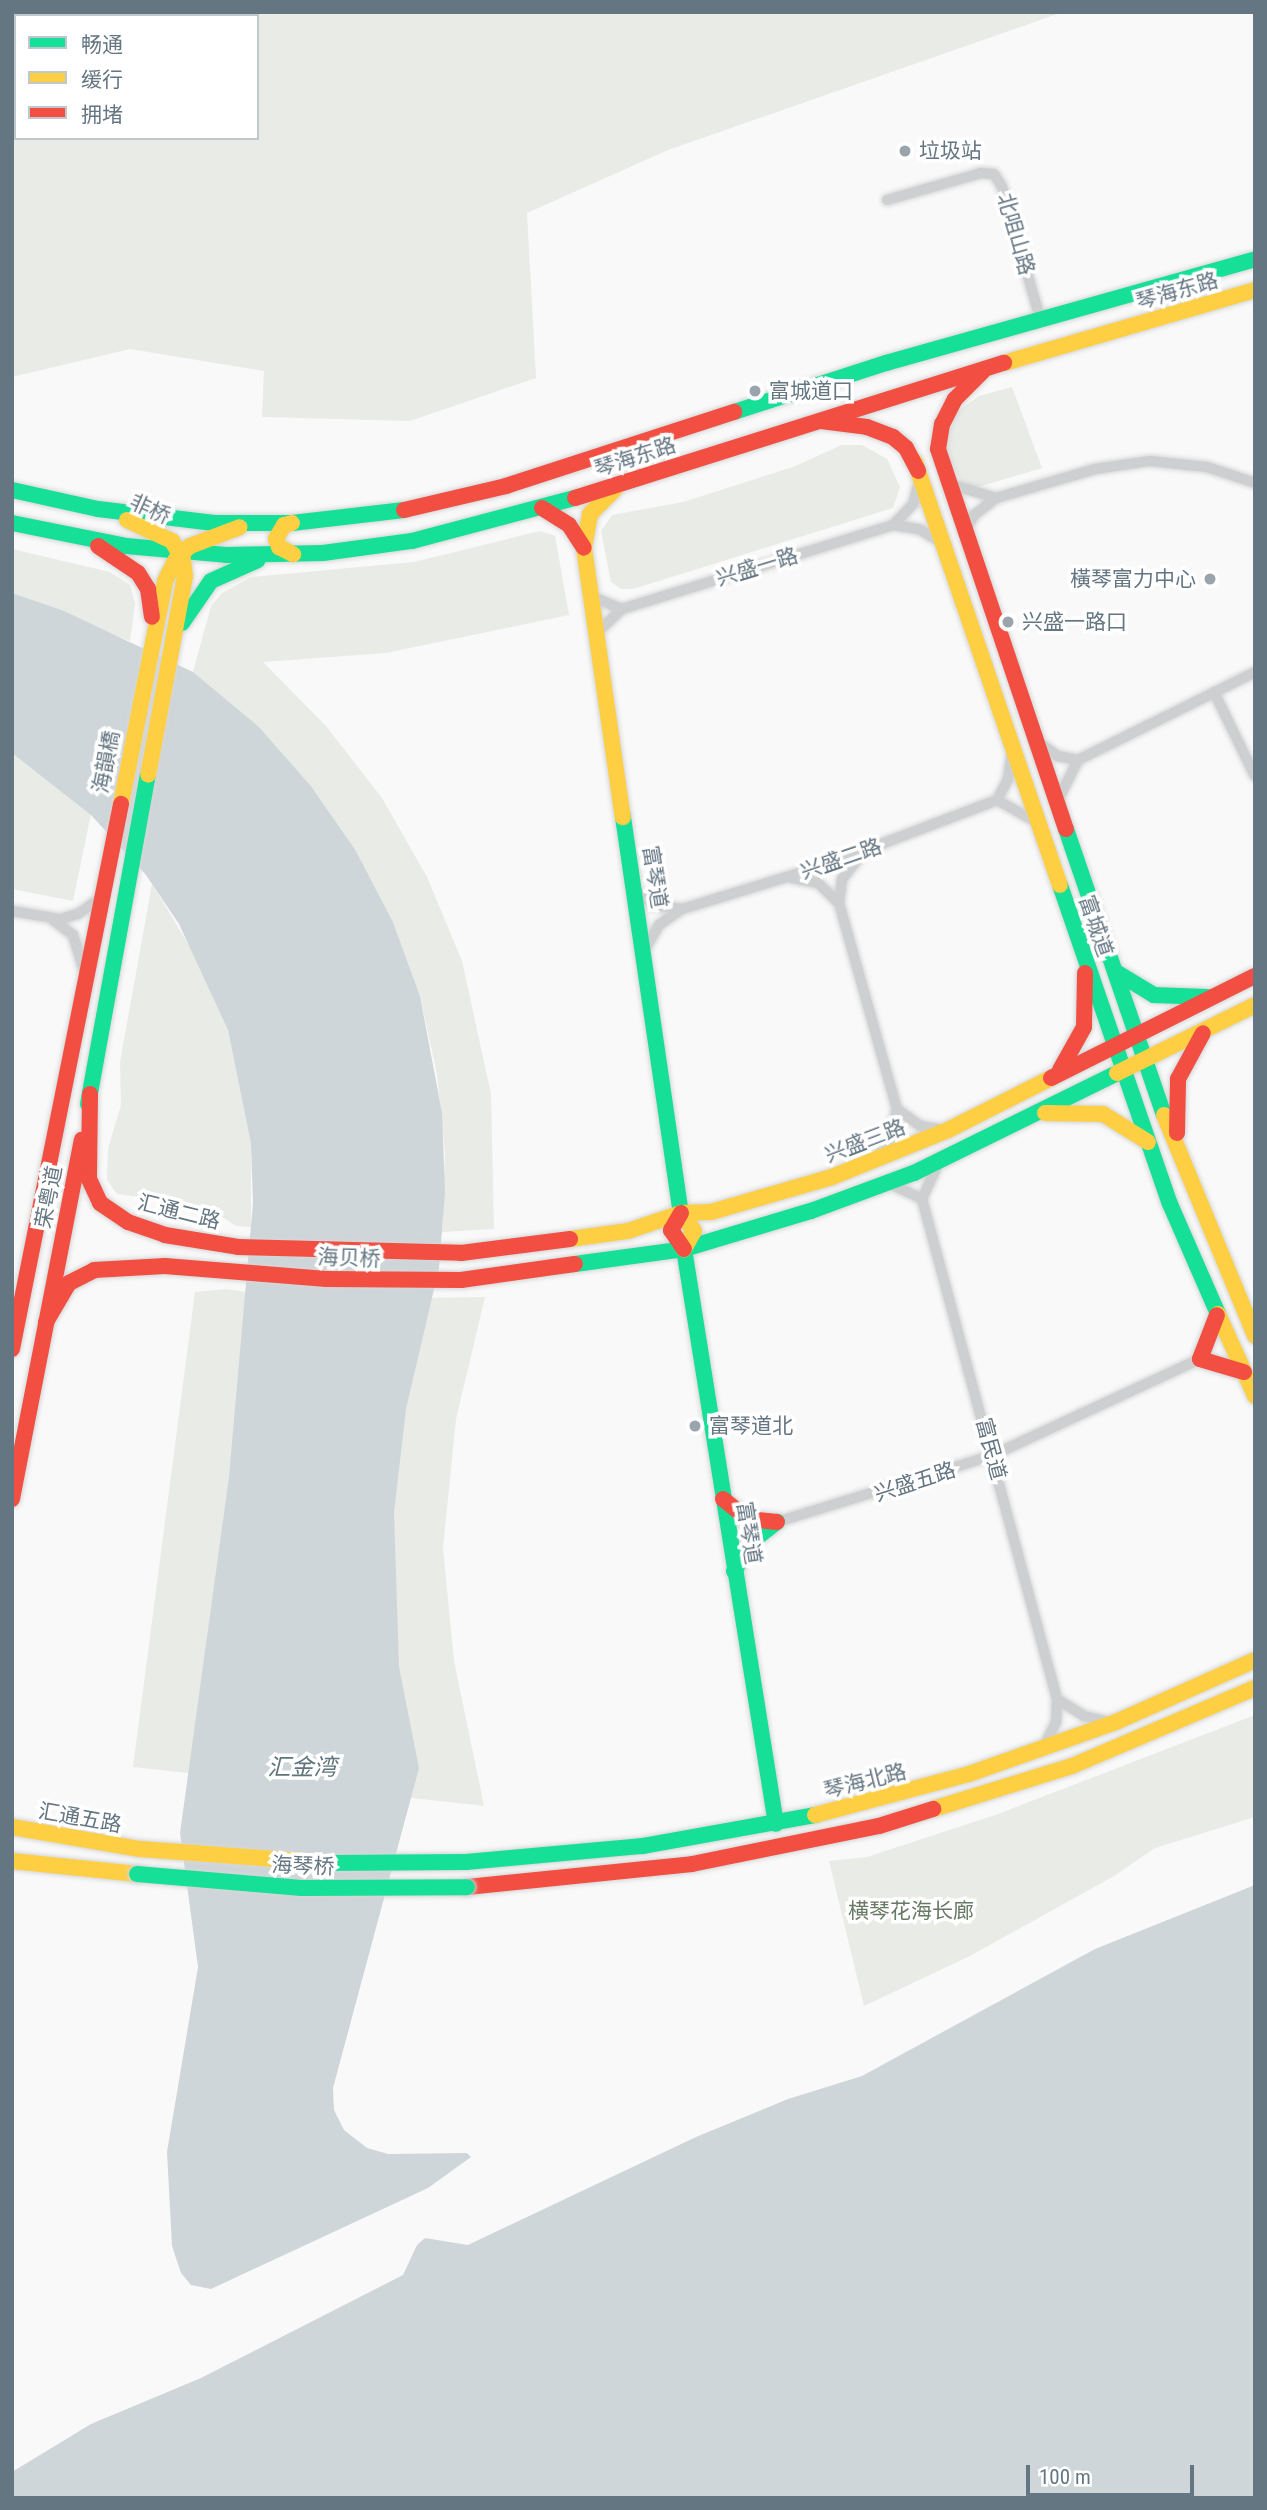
<!DOCTYPE html>
<html>
<head>
<meta charset="utf-8">
<style>
	body { margin:0 }
	#map { position:relative; width:1267px; height:2510px; overflow:hidden; background:#f9f9f9; font-family:"Roboto Condensed","Noto Sans SC",sans-serif }
	div>[style] { position:absolute }
	[style*='--x'] { left:calc(var(--x)*1px); top:calc(var(--y)*1px); width:calc(var(--w)*1px); rotate:calc(var(--a)*1deg) }
	.green>* { inset:0; background:#e8ebe6 }
	.water>* { inset:0; background:#ced6d9 }
	.roads { filter:drop-shadow(0 0 2px #d5d6d7) drop-shadow(0 0 2px #d5d6d7) }
	.street>* { height:10px; margin:-5px; padding:0 5px; transform-origin:5px; border-radius:5px; background:#cecfd0 }
	.fast>* { height:16px; margin:-8px; padding:0 8px; transform-origin:8px; border-radius:8px; background:#16e098 }
	.slow>* { height:16px; margin:-8px; padding:0 8px; transform-origin:8px; border-radius:8px; background:#ffcf43 }
	.jam>* { height:16px; margin:-8px; padding:0 8px; transform-origin:8px; border-radius:8px; background:#f24e42 }
	.bridges { filter:drop-shadow(0 0 2px #d5d6d7) drop-shadow(0 0 2px #d5d6d7) }
	.fast-bridge>* { height:16px; margin:-8px; padding:0 8px; transform-origin:8px; border-radius:8px; background:#16e098 }
	.dots>* { width:19px; height:19px; translate:-50% -50%; box-sizing:border-box; border:4px solid #fff; border-radius:50% }
	span { translate:-50% -50%; white-space:nowrap; text-align:center; line-height:1.15; -webkit-text-stroke:7px #fff; paint-order:stroke }
	.poi-label { font-size:21px; color:#657683 }
	.left { translate:0 -50%; text-align:left }
	.right { translate:-100% -50%; text-align:right }
	.street-label { font-size:21px; color:#657683 }
	.park-label { font-size:21px; color:#687a64 }
	.water-label { font-size:23px; color:#60757c; font-style:italic }
	.frame { position:absolute; inset:0; border:14px solid #657683; pointer-events:none }
	.legend { position:absolute; left:14px; top:14px; width:245px; height:126px; box-sizing:border-box; background:#fff; border:2px solid #c1c8cd; margin:0; padding:9px 12px; list-style:none; font-size:21px; color:#657683 }
	.legend li { display:flex; align-items:center; gap:14px; height:35px }
	.legend b { width:35px; border:2px solid #c1c8cd }
	.scale { position:absolute; left:1026px; top:2465px; width:168px; height:32px; box-sizing:border-box; border:4px solid #657683; border-top:0; padding-left:9px; font-size:21px; line-height:24px; white-space:nowrap; color:#657683; -webkit-text-stroke:5px #fff; paint-order:stroke }
</style>
</head>
<body>
<div id="map">
	<div class="green">
		<i style="clip-path:polygon(52px 12px,1063px 12px,668px 150px,527px 213px,536px 378px,410px 421px,262px 417px,264px 371px,130px 349px,12px 377px,12px 24px,16px 23px,16px 138px,257px 138px,257px 16px,40px 16px)"></i>
		<i style="clip-path:polygon(1012px 387px,1042px 468px,978px 487px,962px 484px,948px 457px,946px 434px,952px 415px,979px 396px)"></i>
		<i style="clip-path:polygon(842px 445px,862px 445px,887px 459px,900px 487px,893px 508px,633px 589px,621px 589px,611px 582px,601px 531px,612px 515px,683px 502px,793px 467px)"></i>
		<i style="clip-path:polygon(540px 531px,555px 536px,569px 615px,386px 653px,263px 662px,326px 726px,382px 798px,427px 877px,462px 961px,491px 1094px,494px 1229px,442px 1232px,445px 1153px,437px 1074px,420px 996px,393px 922px,356px 851px,311px 786px,258px 726px,193px 672px,211px 606px,222px 593px,251px 577px,414px 562px)"></i>
		<i style="clip-path:polygon(12px 549px,110px 572px,130px 585px,135px 603px,130px 641px,12px 593px)"></i>
		<i style="clip-path:polygon(12px 753px,91px 814px,73px 901px,12px 889px)"></i>
		<i style="clip-path:polygon(152px 884px,207px 975px,228px 1030px,251px 1144px,251px 1227px,236px 1226px,221px 1216px,164px 1200px,117px 1194px,107px 1180px,108px 1149px,121px 1105px,120px 1062px)"></i>
		<i style="clip-path:polygon(226px 1289px,298px 1300px,485px 1297px,456px 1419px,443px 1548px,454px 1661px,484px 1806px,133px 1767px,195px 1292px)"></i>
		<i style="clip-path:polygon(1255px 1715px,1255px 1817px,1155px 1848px,1114px 1876px,970px 1956px,864px 2006px,829px 1861px,867px 1857px,998px 1814px)"></i>
	</div>
	<div class="water">
		<i style="clip-path:polygon(12px 593px,64px 611px,193px 672px,258px 726px,311px 786px,356px 851px,393px 922px,420px 996px,442px 1113px,445px 1192px,439px 1268px,406px 1409px,394px 1512px,399px 1667px,419px 1768px,333px 2088px,334px 2110px,344px 2130px,367px 2148px,388px 2154px,467px 2153px,471px 2157px,428px 2188px,211px 2289px,191px 2285px,181px 2273px,172px 2246px,167px 2152px,198px 1967px,180px 1833px,229px 1477px,253px 1203px,251px 1144px,228px 1030px,179px 924px,146px 875px,91px 815px,12px 753px)"></i>
		<i style="clip-path:polygon(1255px 1885px,1255px 2498px,12px 2498px,12px 2472px,91px 2424px,201px 2378px,403px 2275px,417px 2245px,425px 2238px,468px 2245px,696px 2137px,788px 2099px,862px 2076px,1095px 1949px)"></i>
	</div>
	<div class="roads">
		<div class="street">
			<i style="--x:887;--y:200;--w:98;--a:-16"></i>
			<i style="--x:981;--y:173;--w:13;--a:4"></i>
			<i style="--x:994;--y:174;--w:15;--a:58"></i>
			<i style="--x:1002;--y:187;--w:140;--a:73.8"></i>
			<i style="--x:947;--y:483;--w:51;--a:17"></i>
			<i style="--x:996;--y:498;--w:28;--a:142"></i>
			<i style="--x:974;--y:515;--w:21;--a:119"></i>
			<i style="--x:996;--y:498;--w:103;--a:-16.3"></i>
			<i style="--x:1095;--y:469;--w:56;--a:-8.3"></i>
			<i style="--x:1150;--y:461;--w:57;--a:6"></i>
			<i style="--x:1207;--y:467;--w:51;--a:18.4"></i>
			<i style="--x:893;--y:525;--w:29;--a:-46"></i>
			<i style="--x:913;--y:504;--w:24;--a:-75"></i>
			<i style="--x:591;--y:596;--w:34;--a:23"></i>
			<i style="--x:597;--y:633;--w:35;--a:-44"></i>
			<i style="--x:622;--y:609;--w:284;--a:-17.2"></i>
			<i style="--x:893;--y:525;--w:26;--a:9"></i>
			<i style="--x:919;--y:529;--w:27;--a:31"></i>
			<i style="--x:1214;--y:692;--w:93;--a:64"></i>
			<i style="--x:1037;--y:741;--w:26;--a:36"></i>
			<i style="--x:1058;--y:756;--w:20;--a:11"></i>
			<i style="--x:997;--y:800;--w:47;--a:29.3"></i>
			<i style="--x:1057;--y:802;--w:47;--a:-63.4"></i>
			<i style="--x:1078;--y:760;--w:198;--a:-26.4"></i>
			<i style="--x:861;--y:855;--w:31;--a:128"></i>
			<i style="--x:842;--y:879;--w:24;--a:97"></i>
			<i style="--x:839;--y:903;--w:214;--a:74.3"></i>
			<i style="--x:897;--y:1109;--w:31;--a:103"></i>
			<i style="--x:890;--y:1139;--w:24;--a:126"></i>
			<i style="--x:792;--y:878;--w:26;--a:11"></i>
			<i style="--x:818;--y:883;--w:29;--a:44"></i>
			<i style="--x:635;--y:890;--w:23;--a:40"></i>
			<i style="--x:653;--y:905;--w:29;--a:8"></i>
			<i style="--x:12;--y:911;--w:49;--a:9.5"></i>
			<i style="--x:60;--y:919;--w:19;--a:-16"></i>
			<i style="--x:78;--y:914;--w:28;--a:-35"></i>
			<i style="--x:53;--y:920;--w:25;--a:37"></i>
			<i style="--x:73;--y:935;--w:39;--a:73"></i>
			<i style="--x:644;--y:951;--w:30;--a:-60"></i>
			<i style="--x:659;--y:925;--w:28;--a:-35"></i>
			<i style="--x:682;--y:909;--w:151;--a:-17"></i>
			<i style="--x:826;--y:865;--w:183;--a:-20.8"></i>
			<i style="--x:997;--y:800;--w:24;--a:-62"></i>
			<i style="--x:1008;--y:779;--w:28;--a:-82"></i>
			<i style="--x:897;--y:1109;--w:29;--a:36"></i>
			<i style="--x:920;--y:1126;--w:24;--a:9"></i>
			<i style="--x:888;--y:1183;--w:38;--a:25"></i>
			<i style="--x:922;--y:1199;--w:518;--a:74.89"></i>
			<i style="--x:1057;--y:1699;--w:23;--a:92"></i>
			<i style="--x:1056;--y:1722;--w:30;--a:116"></i>
			<i style="--x:922;--y:1199;--w:41;--a:-65.3"></i>
			<i style="--x:777;--y:1522;--w:226;--a:-17.2"></i>
			<i style="--x:993;--y:1455;--w:228;--a:-24.9"></i>
			<i style="--x:1057;--y:1699;--w:32;--a:32"></i>
			<i style="--x:1084;--y:1716;--w:28;--a:13"></i>
		</div>
		<div class="fast">
			<i style="--x:734;--y:412;--w:160;--a:-17.9"></i>
			<i style="--x:886;--y:363;--w:383;--a:-15.7"></i>
			<i style="--x:12;--y:490;--w:88;--a:12.5"></i>
			<i style="--x:98;--y:509;--w:117;--a:6.9"></i>
			<i style="--x:214;--y:523;--w:78;--a:0"></i>
			<i style="--x:292;--y:523;--w:113;--a:-6.6"></i>
			<i style="--x:12;--y:523;--w:116;--a:11.4"></i>
			<i style="--x:126;--y:546;--w:100;--a:5.1"></i>
			<i style="--x:226;--y:555;--w:97;--a:-1.2"></i>
			<i style="--x:323;--y:553;--w:90;--a:-7.7"></i>
			<i style="--x:412;--y:541;--w:169;--a:-14.8"></i>
			<i style="--x:182;--y:623;--w:51;--a:-55.4"></i>
			<i style="--x:211;--y:581;--w:51;--a:-24.1"></i>
			<i style="--x:623;--y:817;--w:400;--a:81.7"></i>
			<i style="--x:1066;--y:829;--w:302;--a:71.1"></i>
			<i style="--x:1060;--y:885;--w:337;--a:71"></i>
			<i style="--x:1170;--y:1204;--w:120;--a:66.4"></i>
			<i style="--x:1116;--y:972;--w:44;--a:31.2"></i>
			<i style="--x:1154;--y:995;--w:53;--a:2.2"></i>
			<i style="--x:88;--y:1104;--w:334;--a:-79.7"></i>
			<i style="--x:684;--y:1249;--w:582;--a:80.91"></i>
			<i style="--x:575;--y:1264;--w:110;--a:-7.8"></i>
			<i style="--x:684;--y:1249;--w:133;--a:-16.7"></i>
			<i style="--x:811;--y:1211;--w:110;--a:-20.3"></i>
			<i style="--x:914;--y:1173;--w:226;--a:-26.2"></i>
			<i style="--x:734;--y:1571;--w:38;--a:-57"></i>
			<i style="--x:755;--y:1539;--w:28;--a:-38"></i>
			<i style="--x:329;--y:1863;--w:137;--a:-0.4"></i>
			<i style="--x:466;--y:1862;--w:178;--a:-5.2"></i>
			<i style="--x:643;--y:1846;--w:175;--a:-10.2"></i>
		</div>
		<div class="slow">
			<i style="--x:1004;--y:363;--w:261;--a:-16.2"></i>
			<i style="--x:915;--y:462;--w:447;--a:71.1"></i>
			<i style="--x:615;--y:489;--w:35;--a:135"></i>
			<i style="--x:590;--y:514;--w:35;--a:100"></i>
			<i style="--x:584;--y:548;--w:272;--a:81.8"></i>
			<i style="--x:127;--y:520;--w:50;--a:25"></i>
			<i style="--x:172;--y:541;--w:22;--a:60"></i>
			<i style="--x:183;--y:560;--w:16;--a:83"></i>
			<i style="--x:185;--y:576;--w:202;--a:100.5"></i>
			<i style="--x:292;--y:523;--w:8;--a:166"></i>
			<i style="--x:284;--y:525;--w:16;--a:120"></i>
			<i style="--x:276;--y:539;--w:9;--a:69"></i>
			<i style="--x:279;--y:547;--w:16;--a:27"></i>
			<i style="--x:121;--y:804;--w:227;--a:-78.8"></i>
			<i style="--x:165;--y:581;--w:25;--a:-63"></i>
			<i style="--x:176;--y:559;--w:19;--a:-43"></i>
			<i style="--x:190;--y:546;--w:53;--a:-20.8"></i>
			<i style="--x:1117;--y:1073;--w:154;--a:-26.2"></i>
			<i style="--x:1045;--y:1113;--w:58;--a:1"></i>
			<i style="--x:1103;--y:1114;--w:53;--a:31.9"></i>
			<i style="--x:1164;--y:1115;--w:239;--a:67.6"></i>
			<i style="--x:681;--y:1213;--w:22;--a:54"></i>
			<i style="--x:694;--y:1231;--w:21;--a:119"></i>
			<i style="--x:570;--y:1239;--w:59;--a:-7.9"></i>
			<i style="--x:628;--y:1231;--w:56;--a:-18.8"></i>
			<i style="--x:681;--y:1213;--w:30;--a:-2"></i>
			<i style="--x:711;--y:1212;--w:126;--a:-16.1"></i>
			<i style="--x:832;--y:1177;--w:125;--a:-22.1"></i>
			<i style="--x:948;--y:1130;--w:115;--a:-26.8"></i>
			<i style="--x:1218;--y:1314;--w:90;--a:65.7"></i>
			<i style="--x:933;--y:1809;--w:145;--a:-17.2"></i>
			<i style="--x:1072;--y:1766;--w:199;--a:-23.1"></i>
			<i style="--x:815;--y:1815;--w:159;--a:-14.9"></i>
			<i style="--x:969;--y:1774;--w:156;--a:-19.5"></i>
			<i style="--x:1116;--y:1722;--w:152;--a:-24"></i>
			<i style="--x:12;--y:1827;--w:130;--a:9.8"></i>
			<i style="--x:140;--y:1849;--w:190;--a:4.2"></i>
			<i style="--x:12;--y:1861;--w:126;--a:5.9"></i>
		</div>
		<div class="jam">
			<i style="--x:983;--y:371;--w:40;--a:135"></i>
			<i style="--x:955;--y:399;--w:28;--a:117"></i>
			<i style="--x:942;--y:424;--w:25;--a:99"></i>
			<i style="--x:938;--y:449;--w:401;--a:71.4"></i>
			<i style="--x:821;--y:421;--w:46;--a:7.4"></i>
			<i style="--x:867;--y:427;--w:28;--a:21"></i>
			<i style="--x:893;--y:437;--w:17;--a:40"></i>
			<i style="--x:906;--y:448;--w:26;--a:62"></i>
			<i style="--x:575;--y:498;--w:450;--a:-17.5"></i>
			<i style="--x:542;--y:508;--w:32;--a:32"></i>
			<i style="--x:569;--y:525;--w:27;--a:57"></i>
			<i style="--x:404;--y:510;--w:105;--a:-13.2"></i>
			<i style="--x:506;--y:486;--w:240;--a:-18"></i>
			<i style="--x:98;--y:546;--w:48;--a:34"></i>
			<i style="--x:138;--y:573;--w:19;--a:58"></i>
			<i style="--x:148;--y:589;--w:28;--a:82"></i>
			<i style="--x:1060;--y:1070;--w:49;--a:-60.8"></i>
			<i style="--x:1084;--y:1027;--w:54;--a:-88.9"></i>
			<i style="--x:1051;--y:1078;--w:228;--a:-26.6"></i>
			<i style="--x:90;--y:1094;--w:85;--a:90.7"></i>
			<i style="--x:89;--y:1179;--w:26;--a:65"></i>
			<i style="--x:100;--y:1203;--w:34;--a:34"></i>
			<i style="--x:128;--y:1222;--w:39;--a:19"></i>
			<i style="--x:165;--y:1235;--w:74;--a:9.3"></i>
			<i style="--x:238;--y:1247;--w:223;--a:1.5"></i>
			<i style="--x:461;--y:1253;--w:110;--a:-7.3"></i>
			<i style="--x:1177;--y:1133;--w:54;--a:-88.9"></i>
			<i style="--x:1178;--y:1079;--w:52;--a:-61.5"></i>
			<i style="--x:681;--y:1213;--w:20;--a:120"></i>
			<i style="--x:671;--y:1230;--w:23;--a:56"></i>
			<i style="--x:46;--y:1322;--w:45;--a:-59.5"></i>
			<i style="--x:69;--y:1283;--w:28;--a:-27"></i>
			<i style="--x:94;--y:1270;--w:71;--a:-3.2"></i>
			<i style="--x:165;--y:1266;--w:162;--a:4.6"></i>
			<i style="--x:326;--y:1279;--w:135;--a:0.4"></i>
			<i style="--x:461;--y:1280;--w:115;--a:-8"></i>
			<i style="--x:12;--y:1349;--w:556;--a:-78.69"></i>
			<i style="--x:1200;--y:1359;--w:47;--a:-68.9"></i>
			<i style="--x:1200;--y:1359;--w:46;--a:16.5"></i>
			<i style="--x:12;--y:1499;--w:366;--a:-79"></i>
			<i style="--x:723;--y:1499;--w:32;--a:39"></i>
			<i style="--x:748;--y:1519;--w:29;--a:6"></i>
			<i style="--x:467;--y:1887;--w:226;--a:-5.8"></i>
			<i style="--x:692;--y:1864;--w:191;--a:-11.5"></i>
			<i style="--x:879;--y:1826;--w:57;--a:-17.5"></i>
		</div>
	</div>
	<div class="bridges">
		<div class="fast-bridge">
			<i style="--x:137;--y:1874;--w:165;--a:4.9"></i>
			<i style="--x:301;--y:1888;--w:166;--a:-0.3"></i>
		</div>
	</div>
	<div class="dots">
		<i style="left:905px;top:151px;background:#99a4ac"></i>
		<i style="left:755px;top:391px;background:#99a4ac"></i>
		<i style="left:1210px;top:579px;background:#99a4ac"></i>
		<i style="left:1008px;top:622px;background:#99a4ac"></i>
		<i style="left:695px;top:1426px;background:#99a4ac"></i>
	</div>
	<div class="poi-label">
		<span class="left" style="left:919px;top:151px">垃圾站</span>
		<span class="left" style="left:769px;top:391px">富城道口</span>
		<span class="right" style="left:1196px;top:579px">橫琴富力中心</span>
		<span class="left" style="left:1022px;top:622px">兴盛一路口</span>
		<span class="left" style="left:709px;top:1426px">富琴道北</span>
	</div>
	<div class="street-label">
		<span style="left:1016px;top:234px;rotate:74deg">北咀山路</span>
		<span style="left:1177px;top:291px;rotate:-16deg">琴海东路</span>
		<span style="left:635px;top:457px;rotate:-18deg">琴海东路</span>
		<span style="left:150px;top:509px;rotate:24deg">非桥</span>
		<span style="left:757px;top:567px;rotate:-17deg">兴盛一路</span>
		<span style="left:106px;top:762px;rotate:-79deg">海韻橋</span>
		<span style="left:841px;top:859px;rotate:-19deg">兴盛二路</span>
		<span style="left:655px;top:877px;rotate:81deg">富琴道</span>
		<span style="left:1096px;top:926px;rotate:71deg">富城道</span>
		<span style="left:865px;top:1141px;rotate:-21deg">兴盛三路</span>
		<span style="left:49px;top:1197px;rotate:-79deg">荣粤道</span>
		<span style="left:179px;top:1212px;rotate:14deg">汇通二路</span>
		<span style="left:349px;top:1258px;rotate:2deg">海贝桥</span>
		<span style="left:991px;top:1449px;rotate:75deg">富民道</span>
		<span style="left:915px;top:1482px;rotate:-18deg">兴盛五路</span>
		<span style="left:749px;top:1533px;rotate:81deg">富琴道</span>
		<span style="left:865px;top:1781px;rotate:-14deg">琴海北路</span>
		<span style="left:80px;top:1818px;rotate:10deg">汇通五路</span>
		<span style="left:303px;top:1866px;rotate:2deg">海琴桥</span>
	</div>
	<div class="park-label">
		<span style="left:911px;top:1911px">横琴花海长廊</span>
	</div>
	<div class="water-label">
		<span style="left:302px;top:1768px">汇金湾</span>
	</div>
	<div class="frame"></div>
	<ul class="legend">
	<li><b style="height:9px;background:#16e098"></b>畅通</li>
	<li><b style="height:9px;background:#ffcf43"></b>缓行</li>
	<li><b style="height:9px;background:#f24e42"></b>拥堵</li>
	</ul>
	<div class="scale">100 m</div>
</div>
</body>
</html>
